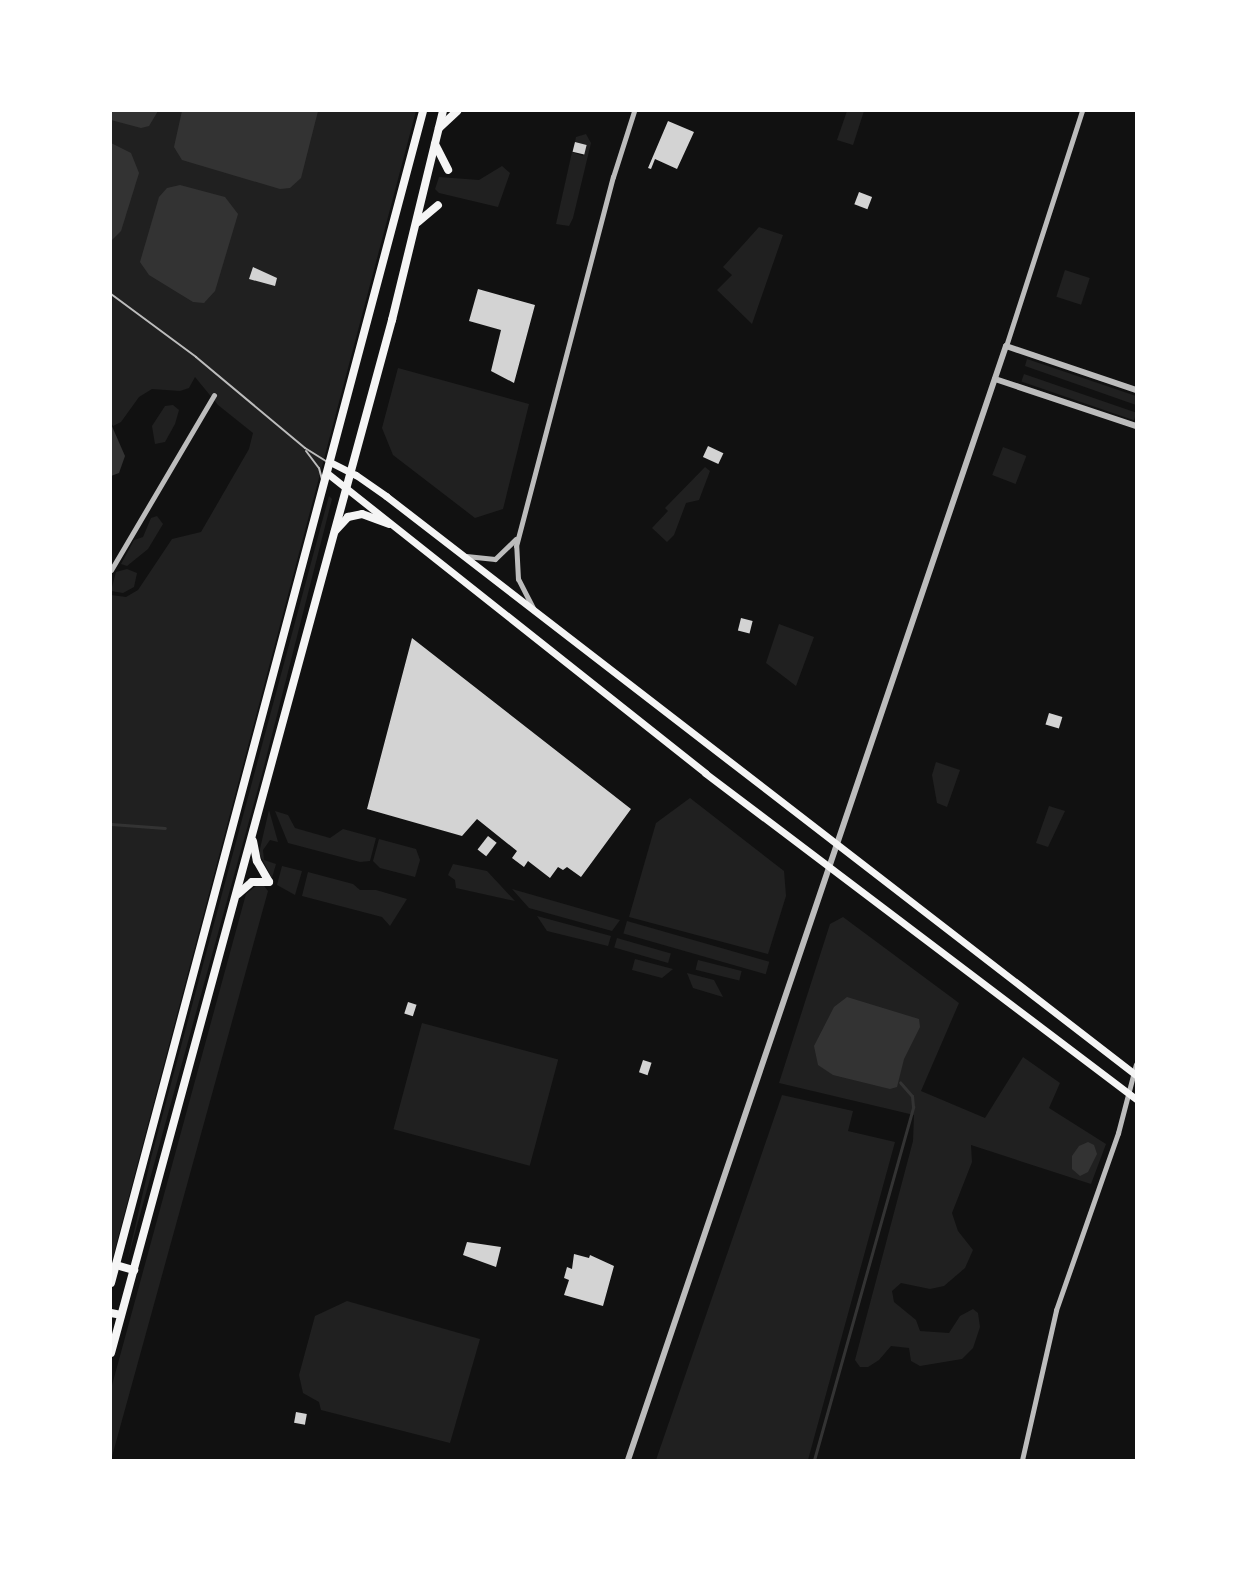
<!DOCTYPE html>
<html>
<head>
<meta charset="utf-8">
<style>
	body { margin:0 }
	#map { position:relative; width:1247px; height:1571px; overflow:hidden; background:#111; font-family:Roboto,sans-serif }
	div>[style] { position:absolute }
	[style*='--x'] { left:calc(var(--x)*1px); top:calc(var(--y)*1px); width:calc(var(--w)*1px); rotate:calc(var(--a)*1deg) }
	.green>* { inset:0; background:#202020; transform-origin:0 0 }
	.water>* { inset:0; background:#333 }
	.stream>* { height:3px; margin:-1.5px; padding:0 1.5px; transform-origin:1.5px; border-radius:1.5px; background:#333 }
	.building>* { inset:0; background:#d3d3d3; transform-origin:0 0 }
	.service>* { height:2px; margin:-1px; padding:0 1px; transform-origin:1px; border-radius:1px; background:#bcbcbc }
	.minor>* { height:5px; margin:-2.5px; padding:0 2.5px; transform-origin:2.5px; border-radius:2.5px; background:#bcbcbc }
	.tertiary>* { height:6px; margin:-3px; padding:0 3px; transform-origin:3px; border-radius:3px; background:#bcbcbc }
	.secondary>* { height:7px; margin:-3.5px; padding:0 3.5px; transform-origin:3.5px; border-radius:3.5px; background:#f5f5f5 }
	.trunk>* { height:8px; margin:-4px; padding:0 4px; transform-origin:4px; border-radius:4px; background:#f5f5f5 }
	span { translate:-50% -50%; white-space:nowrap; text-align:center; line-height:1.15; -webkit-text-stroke:4.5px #fff; paint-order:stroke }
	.frame { position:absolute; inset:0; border:112px solid #fff; pointer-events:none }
</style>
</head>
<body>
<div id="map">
	<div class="green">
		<i style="clip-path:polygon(111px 111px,416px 111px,111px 1264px,111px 595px,126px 597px,138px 590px,172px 539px,201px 532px,249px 449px,253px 433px,218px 405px,195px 377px,189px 388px,180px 391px,152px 389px,139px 397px,121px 422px,113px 426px,111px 423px)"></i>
		<i style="clip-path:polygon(847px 111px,864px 111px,853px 145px,837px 140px)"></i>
		<i style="clip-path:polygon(586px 134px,591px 143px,573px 218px,569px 226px,556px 224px,572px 152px,583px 156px,586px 145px,575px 142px,576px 137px)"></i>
		<i style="clip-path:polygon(502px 166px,510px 173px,498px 207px,439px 193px,435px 189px,439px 177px,479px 180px)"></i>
		<i style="clip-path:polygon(759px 227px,783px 235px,752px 324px,717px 290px,732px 275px,723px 267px)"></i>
		<i style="left:1065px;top:270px;width:26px;height:28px;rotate:18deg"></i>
		<i style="clip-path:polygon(1027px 359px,1136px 396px,1136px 405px,1025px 366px)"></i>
		<i style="clip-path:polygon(398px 368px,529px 404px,503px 509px,475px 518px,393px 455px,382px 428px)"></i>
		<i style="left:1024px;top:374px;width:119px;height:8px;rotate:19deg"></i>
		<i style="clip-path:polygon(173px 405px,179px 410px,175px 424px,165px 442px,155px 444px,152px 426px,165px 406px)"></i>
		<i style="left:1003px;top:447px;width:25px;height:30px;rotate:21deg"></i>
		<i style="clip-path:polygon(705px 467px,710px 471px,699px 500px,686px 503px,674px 535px,667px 542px,652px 528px,668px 511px,665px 508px)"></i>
		<i style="clip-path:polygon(329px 496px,332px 499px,262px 774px,127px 1262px,151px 1158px)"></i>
		<i style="clip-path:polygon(157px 516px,163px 524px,148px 549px,127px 566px,121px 564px,134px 540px,143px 537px,151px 518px)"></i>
		<i style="clip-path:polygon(127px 569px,137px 573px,134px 587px,123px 593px,111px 591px,116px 572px)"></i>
		<i style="clip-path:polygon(779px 624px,814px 637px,796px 686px,766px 663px)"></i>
		<i style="clip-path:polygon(936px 762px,960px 770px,947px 807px,937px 803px,932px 775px)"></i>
		<i style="clip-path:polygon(690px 798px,784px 871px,786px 896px,768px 954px,629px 917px,656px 823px)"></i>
		<i style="clip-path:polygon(1049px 806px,1065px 811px,1048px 847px,1036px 843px)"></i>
		<i style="clip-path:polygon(269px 810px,278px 842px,270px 840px,263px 850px,264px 860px,276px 864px,272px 878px,259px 853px)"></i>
		<i style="clip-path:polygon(275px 811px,288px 815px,295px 828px,330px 838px,343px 829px,376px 838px,370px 861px,360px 862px,288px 843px)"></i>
		<i style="clip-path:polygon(379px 839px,416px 849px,420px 860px,415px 877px,380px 868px,373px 861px)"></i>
		<i style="clip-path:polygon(453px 864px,487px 871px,515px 901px,456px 888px,455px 880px,448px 875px)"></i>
		<i style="clip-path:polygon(282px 866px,302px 871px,295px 895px,277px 885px)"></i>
		<i style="clip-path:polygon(308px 872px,353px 884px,360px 890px,376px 890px,407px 899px,390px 926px,382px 917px,302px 896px)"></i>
		<i style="clip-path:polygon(256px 886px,264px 886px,268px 891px,111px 1460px,111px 1389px,246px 894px)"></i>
		<i style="clip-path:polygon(512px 889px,620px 920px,612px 931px,529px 908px)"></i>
		<i style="clip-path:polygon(537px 916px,611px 936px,608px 946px,547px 931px)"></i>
		<i style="clip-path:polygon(843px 917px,959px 1003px,921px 1091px,985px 1118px,1023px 1057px,1060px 1083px,1049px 1108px,1106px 1144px,1091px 1184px,971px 1145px,972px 1162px,952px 1213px,958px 1231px,973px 1250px,965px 1268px,944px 1286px,930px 1289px,901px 1283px,892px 1291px,894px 1302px,916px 1320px,920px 1331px,949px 1333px,960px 1316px,973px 1309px,978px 1313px,980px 1327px,973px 1348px,962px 1359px,920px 1366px,911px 1361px,909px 1348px,891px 1346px,879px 1360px,868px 1367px,860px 1367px,855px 1360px,913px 1141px,914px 1115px,779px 1083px,830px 924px)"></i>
		<i style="left:627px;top:921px;width:148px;height:13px;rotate:16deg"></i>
		<i style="left:617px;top:938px;width:56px;height:10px;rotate:16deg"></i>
		<i style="clip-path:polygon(635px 959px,673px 969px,662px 978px,632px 970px)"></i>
		<i style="left:698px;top:960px;width:45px;height:10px;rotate:14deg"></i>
		<i style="clip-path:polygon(687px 973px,714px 980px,723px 997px,693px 988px)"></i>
		<i style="left:422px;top:1023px;width:141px;height:110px;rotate:15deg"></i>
		<i style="clip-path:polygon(782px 1095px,853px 1111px,848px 1131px,895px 1142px,808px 1460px,656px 1460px)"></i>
		<i style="clip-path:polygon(347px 1301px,480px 1339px,450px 1443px,321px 1410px,319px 1402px,303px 1393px,299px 1375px,315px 1316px)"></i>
	</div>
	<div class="water">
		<i style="clip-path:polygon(111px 111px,158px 111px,149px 126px,141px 128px,111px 120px)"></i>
		<i style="clip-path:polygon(182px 111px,318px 111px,301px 178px,290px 188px,280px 189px,182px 160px,174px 147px)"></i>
		<i style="clip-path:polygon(111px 143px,131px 153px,139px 173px,121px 231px,111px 241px)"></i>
		<i style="clip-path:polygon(180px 185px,225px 197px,238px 214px,215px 291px,204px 303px,193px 302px,149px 275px,140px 262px,159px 197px,167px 188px)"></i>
		<i style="clip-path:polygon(111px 424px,125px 456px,119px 473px,111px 476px)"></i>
		<i style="clip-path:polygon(847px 997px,919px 1019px,920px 1027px,904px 1059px,897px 1087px,890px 1089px,833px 1075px,818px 1065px,814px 1046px,834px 1007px)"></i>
		<i style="clip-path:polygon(1088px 1142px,1094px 1145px,1097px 1154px,1088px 1172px,1080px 1176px,1072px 1169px,1072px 1156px,1079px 1146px)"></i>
	</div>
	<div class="stream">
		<i style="--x:111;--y:824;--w:54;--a:4.2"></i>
		<i style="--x:814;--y:1460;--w:367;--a:-74.3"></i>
		<i style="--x:913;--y:1107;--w:11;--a:-95"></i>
		<i style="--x:912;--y:1096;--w:18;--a:-131"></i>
	</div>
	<div class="building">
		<i style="clip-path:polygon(668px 121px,694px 132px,677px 169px,655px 159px,651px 169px,648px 168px)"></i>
		<i style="left:575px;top:142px;width:12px;height:10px;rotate:14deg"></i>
		<i style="left:859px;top:192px;width:14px;height:13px;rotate:21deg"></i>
		<i style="clip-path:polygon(253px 267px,277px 278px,275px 286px,249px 279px)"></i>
		<i style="clip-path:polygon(478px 289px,535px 305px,514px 383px,491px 371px,501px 330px,469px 321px)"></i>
		<i style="left:708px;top:446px;width:17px;height:12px;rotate:25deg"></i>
		<i style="left:741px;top:618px;width:12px;height:13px;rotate:14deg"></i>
		<i style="clip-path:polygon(412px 638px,631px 809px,581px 877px,567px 867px,563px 870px,558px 867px,550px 878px,528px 861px,524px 867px,512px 858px,517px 851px,477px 819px,462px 836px,367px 809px)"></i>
		<i style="left:1049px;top:713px;width:14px;height:12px;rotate:17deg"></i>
		<i style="left:488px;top:836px;width:11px;height:17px;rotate:38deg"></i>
		<i style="left:408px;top:1002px;width:9px;height:12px;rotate:18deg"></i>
		<i style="left:643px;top:1060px;width:9px;height:13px;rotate:18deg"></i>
		<i style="clip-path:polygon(467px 1242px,501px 1247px,496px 1267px,463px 1255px)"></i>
		<i style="clip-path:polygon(574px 1254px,589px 1258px,590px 1255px,614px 1266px,603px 1306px,564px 1295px,569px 1280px,564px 1278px,567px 1267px,572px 1269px)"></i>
		<i style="left:296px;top:1412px;width:11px;height:11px;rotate:10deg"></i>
	</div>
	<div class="service">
		<i style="--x:111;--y:294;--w:106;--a:36.5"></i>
		<i style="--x:196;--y:357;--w:142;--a:39.9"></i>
		<i style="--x:305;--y:448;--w:25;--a:32"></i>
		<i style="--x:306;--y:451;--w:21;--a:53"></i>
		<i style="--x:319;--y:468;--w:11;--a:75"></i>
	</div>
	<div class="minor">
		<i style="--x:1006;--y:346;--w:247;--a:-72.1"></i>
		<i style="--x:466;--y:556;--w:29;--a:6"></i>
		<i style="--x:495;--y:559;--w:29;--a:-44"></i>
		<i style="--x:111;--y:570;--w:203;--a:-59.5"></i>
		<i style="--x:533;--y:608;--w:33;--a:-117"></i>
		<i style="--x:518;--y:579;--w:33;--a:-93"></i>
		<i style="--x:516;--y:546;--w:382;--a:-75.3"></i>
		<i style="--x:613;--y:177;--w:69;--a:-72.3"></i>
		<i style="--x:1022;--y:1460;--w:154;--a:-77.2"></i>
		<i style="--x:1056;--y:1310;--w:188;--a:-70.7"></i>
		<i style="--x:1118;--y:1133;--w:71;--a:-75.4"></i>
	</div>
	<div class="tertiary">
		<i style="--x:995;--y:379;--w:149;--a:18.4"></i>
		<i style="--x:628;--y:1460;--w:1176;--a:-71.26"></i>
		<i style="--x:1006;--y:346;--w:137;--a:18.7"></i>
	</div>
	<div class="secondary">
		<i style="--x:330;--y:462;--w:29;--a:27"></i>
		<i style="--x:356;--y:475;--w:37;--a:35"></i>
		<i style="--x:386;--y:496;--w:947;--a:37.67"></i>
		<i style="--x:327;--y:473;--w:483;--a:38.4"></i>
		<i style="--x:705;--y:773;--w:540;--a:37.1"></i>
	</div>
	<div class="trunk">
		<i style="--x:439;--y:128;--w:25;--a:-43"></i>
		<i style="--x:435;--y:144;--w:29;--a:63"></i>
		<i style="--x:418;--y:222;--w:26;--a:-40"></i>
		<i style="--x:335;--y:531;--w:19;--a:-47"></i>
		<i style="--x:348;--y:517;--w:14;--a:-12"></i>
		<i style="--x:362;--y:514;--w:29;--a:20"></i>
		<i style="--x:253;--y:841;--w:20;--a:79"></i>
		<i style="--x:257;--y:861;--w:24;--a:60"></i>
		<i style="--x:238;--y:894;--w:18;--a:-41"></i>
		<i style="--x:252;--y:882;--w:17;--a:0"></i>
		<i style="--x:116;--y:1265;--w:19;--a:16"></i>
		<i style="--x:111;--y:1283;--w:1213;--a:-75.09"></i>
		<i style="--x:111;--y:1313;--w:10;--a:11"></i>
		<i style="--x:111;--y:1353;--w:1071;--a:-74.78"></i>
		<i style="--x:392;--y:320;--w:215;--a:-76.3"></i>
	</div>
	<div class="frame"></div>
</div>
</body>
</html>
